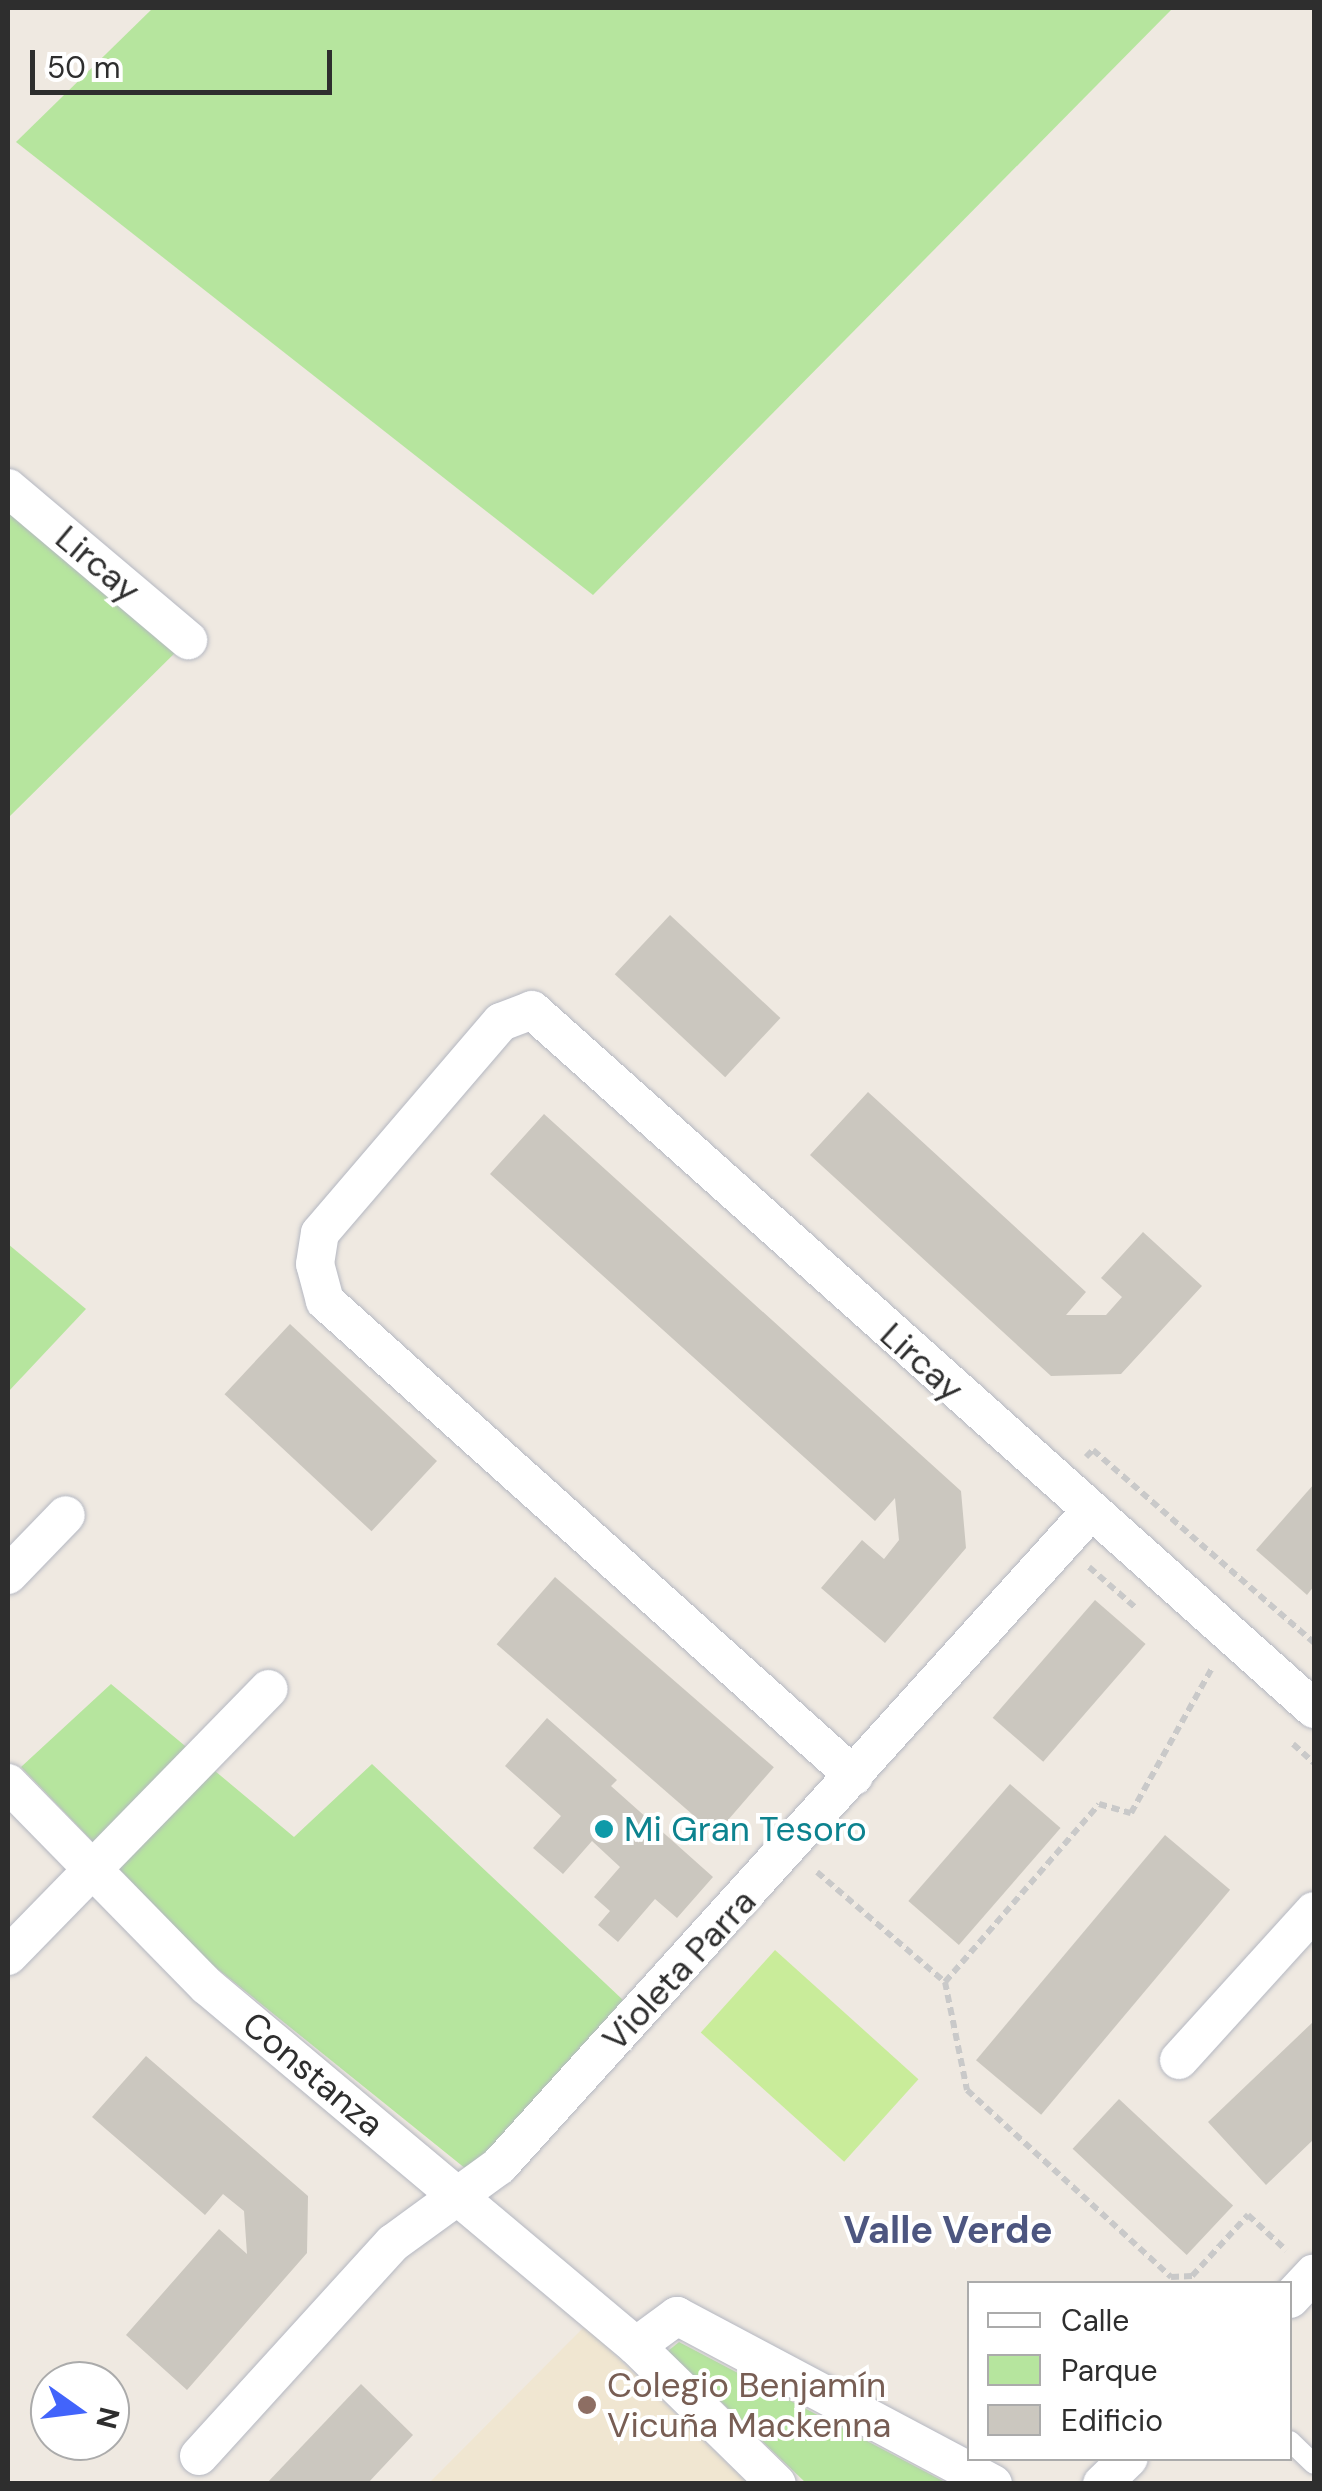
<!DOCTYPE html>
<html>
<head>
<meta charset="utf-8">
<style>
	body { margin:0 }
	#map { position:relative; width:1322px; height:2491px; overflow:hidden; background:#efe9e1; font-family:"DM Sans",sans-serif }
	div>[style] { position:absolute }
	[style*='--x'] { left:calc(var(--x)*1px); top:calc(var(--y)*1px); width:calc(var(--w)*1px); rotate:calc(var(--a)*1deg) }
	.education>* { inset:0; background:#f0e6d1 }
	.green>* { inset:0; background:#b6e59e }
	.pitch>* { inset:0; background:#c9ec9a; transform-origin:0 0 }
	.building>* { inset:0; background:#cbc7bf; transform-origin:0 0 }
	.path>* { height:6px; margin-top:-3px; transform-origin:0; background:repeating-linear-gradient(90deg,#c9c9c9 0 8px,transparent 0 13px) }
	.roads { filter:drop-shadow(0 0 2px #b4b7c1) drop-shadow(0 0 2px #b4b7c1) }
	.lane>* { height:20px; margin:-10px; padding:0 10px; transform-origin:10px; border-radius:10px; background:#fff }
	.street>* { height:38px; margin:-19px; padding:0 19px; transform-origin:19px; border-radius:19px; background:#fff }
	.dots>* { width:28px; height:28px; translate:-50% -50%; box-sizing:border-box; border:5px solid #fff; border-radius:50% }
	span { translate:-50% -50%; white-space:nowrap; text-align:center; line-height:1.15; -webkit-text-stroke:8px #fff; paint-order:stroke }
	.street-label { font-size:35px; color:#2e2e2e }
	.culture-label { font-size:35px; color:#0d838f }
	.left { translate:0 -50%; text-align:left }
	.education-label { font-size:35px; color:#785e54 }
	.neighbourhood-label { font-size:38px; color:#4d5680; font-weight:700 }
	.frame { position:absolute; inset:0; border:10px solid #2e2e2e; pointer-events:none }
	.legend { position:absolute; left:967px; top:2281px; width:325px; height:180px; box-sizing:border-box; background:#fff; border:2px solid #ababab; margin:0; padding:12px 18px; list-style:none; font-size:30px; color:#2e2e2e }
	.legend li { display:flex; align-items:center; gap:20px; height:50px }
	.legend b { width:50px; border:2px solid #ababab }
	.north { position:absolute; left:30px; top:2361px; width:100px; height:100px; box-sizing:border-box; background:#fff; border:2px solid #ababab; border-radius:50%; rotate:104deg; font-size:28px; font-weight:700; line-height:40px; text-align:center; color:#2e2e2e }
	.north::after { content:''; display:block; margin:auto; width:35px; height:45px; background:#4264fb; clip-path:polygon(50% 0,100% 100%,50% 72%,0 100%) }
	.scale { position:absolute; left:30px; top:50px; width:302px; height:45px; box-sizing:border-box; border:5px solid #2e2e2e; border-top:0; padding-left:12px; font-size:30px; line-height:35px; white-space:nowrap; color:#2e2e2e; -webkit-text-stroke:8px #fff; paint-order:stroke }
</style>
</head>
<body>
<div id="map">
	<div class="education">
		<i style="clip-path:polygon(585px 2326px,747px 2483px,428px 2484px)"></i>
	</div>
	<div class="green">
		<i style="clip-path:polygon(153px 8px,1173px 8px,593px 595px,16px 142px)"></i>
		<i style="clip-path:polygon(8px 488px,188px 640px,8px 818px)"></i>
		<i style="clip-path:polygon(8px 1244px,86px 1309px,8px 1392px)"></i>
		<i style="clip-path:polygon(111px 1684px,294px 1837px,372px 1764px,623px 2000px,471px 2173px,209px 1962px,21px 1767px)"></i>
		<i style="clip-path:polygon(679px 2342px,945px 2482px,946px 2483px,806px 2483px,668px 2351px)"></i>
	</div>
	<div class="pitch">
		<i style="left:775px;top:1950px;width:193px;height:111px;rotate:42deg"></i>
	</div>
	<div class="building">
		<i style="left:670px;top:915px;width:151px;height:81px;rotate:43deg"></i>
		<i style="clip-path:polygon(868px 1092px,1086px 1292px,1066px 1315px,1106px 1315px,1122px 1297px,1101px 1278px,1143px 1232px,1202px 1286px,1121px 1374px,1051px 1376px,810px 1155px)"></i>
		<i style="clip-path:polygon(544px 1114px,961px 1491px,966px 1548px,885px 1643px,821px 1588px,862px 1540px,884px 1559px,899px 1540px,895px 1498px,875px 1521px,490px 1174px)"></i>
		<i style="left:290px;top:1324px;width:201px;height:96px;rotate:43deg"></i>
		<i style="clip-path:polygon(1314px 1484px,1314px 1586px,1307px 1595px,1256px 1550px)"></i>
		<i style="left:555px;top:1577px;width:290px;height:89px;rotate:41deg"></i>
		<i style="left:1095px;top:1600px;width:67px;height:156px;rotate:41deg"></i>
		<i style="clip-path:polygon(547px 1718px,617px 1780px,611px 1786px,713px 1877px,677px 1918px,655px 1899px,618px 1942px,598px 1925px,610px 1911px,594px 1897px,620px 1867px,592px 1841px,563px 1874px,533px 1848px,561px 1816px,505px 1766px)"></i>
		<i style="left:1010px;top:1784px;width:67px;height:155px;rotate:41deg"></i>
		<i style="left:1165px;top:1835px;width:85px;height:294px;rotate:40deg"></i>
		<i style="clip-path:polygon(1314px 2021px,1314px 2139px,1266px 2185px,1208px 2122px)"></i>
		<i style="clip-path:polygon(146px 2056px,308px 2196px,307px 2253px,187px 2390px,126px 2335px,219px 2229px,247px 2254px,244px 2211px,223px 2194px,205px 2215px,92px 2117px)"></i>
		<i style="left:1119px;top:2099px;width:156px;height:68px;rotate:43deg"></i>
		<i style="clip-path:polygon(361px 2384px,413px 2435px,367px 2484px,266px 2484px)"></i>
	</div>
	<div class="path">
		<i style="--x:1086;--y:1457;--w:10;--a:-45"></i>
		<i style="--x:1093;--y:1450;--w:293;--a:41.1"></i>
		<i style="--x:1089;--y:1567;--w:62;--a:41.1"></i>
		<i style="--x:1293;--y:1744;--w:28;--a:42"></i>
		<i style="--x:817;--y:1872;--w:169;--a:40.7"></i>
		<i style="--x:945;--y:1982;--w:110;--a:78.5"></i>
		<i style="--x:967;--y:2090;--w:277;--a:42.5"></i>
		<i style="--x:1171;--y:2277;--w:21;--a:-3"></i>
		<i style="--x:1192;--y:2276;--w:83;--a:-47.4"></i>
		<i style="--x:1248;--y:2215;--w:52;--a:42.6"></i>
		<i style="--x:945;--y:1982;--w:235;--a:-49.1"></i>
		<i style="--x:1099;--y:1804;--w:33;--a:16"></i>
		<i style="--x:1131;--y:1813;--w:166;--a:-60.8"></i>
	</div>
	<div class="roads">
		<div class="lane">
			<i style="--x:1290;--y:2441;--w:33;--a:44"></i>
		</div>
		<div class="street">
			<i style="--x:8;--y:488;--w:236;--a:40.2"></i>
			<i style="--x:8;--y:1575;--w:83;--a:-46"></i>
			<i style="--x:854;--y:1776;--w:711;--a:-138.08"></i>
			<i style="--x:325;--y:1301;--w:38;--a:-105"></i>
			<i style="--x:315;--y:1264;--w:31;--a:-81"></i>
			<i style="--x:320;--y:1233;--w:278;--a:-49.4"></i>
			<i style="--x:501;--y:1022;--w:33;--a:-21"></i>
			<i style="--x:532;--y:1010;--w:1049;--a:41.79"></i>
			<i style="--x:8;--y:1783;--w:284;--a:45.6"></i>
			<i style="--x:207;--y:1986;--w:560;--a:40"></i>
			<i style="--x:636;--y:2346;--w:197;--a:44.4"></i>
			<i style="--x:8;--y:1956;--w:373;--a:-45.7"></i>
			<i style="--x:1179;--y:2060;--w:201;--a:-47.8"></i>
			<i style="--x:1290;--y:2299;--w:35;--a:-47"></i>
			<i style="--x:636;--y:2346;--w:51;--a:-36.2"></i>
			<i style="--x:677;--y:2316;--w:358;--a:28"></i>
			<i style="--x:199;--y:2456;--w:288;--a:-47.7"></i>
			<i style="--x:393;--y:2243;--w:131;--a:-36"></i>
			<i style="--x:499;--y:2166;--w:880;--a:-47.9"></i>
			<i style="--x:1102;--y:2484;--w:37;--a:-44"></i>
		</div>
	</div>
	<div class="dots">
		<i style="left:604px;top:1829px;background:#0f9aa8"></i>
		<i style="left:587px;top:2405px;background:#8d6e63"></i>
	</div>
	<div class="street-label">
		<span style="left:98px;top:564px;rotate:40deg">Lircay</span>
		<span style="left:922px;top:1362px;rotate:42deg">Lircay</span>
		<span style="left:679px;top:1970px;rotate:-47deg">Violeta Parra</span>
		<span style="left:313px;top:2074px;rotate:40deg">Constanza</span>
	</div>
	<div class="culture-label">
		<span class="left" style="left:624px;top:1829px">Mi Gran Tesoro</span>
	</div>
	<div class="education-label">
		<span class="left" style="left:607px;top:2405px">Colegio Benjamín<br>Vicuña Mackenna</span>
	</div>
	<div class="neighbourhood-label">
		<span style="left:948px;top:2231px">Valle Verde</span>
	</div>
	<div class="frame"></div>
	<ul class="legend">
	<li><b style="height:12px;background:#fff"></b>Calle</li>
	<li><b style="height:28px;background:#b6e59e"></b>Parque</li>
	<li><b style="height:28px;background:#cbc7bf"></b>Edificio</li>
	</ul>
	<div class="north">N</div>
	<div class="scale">50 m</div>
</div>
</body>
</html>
